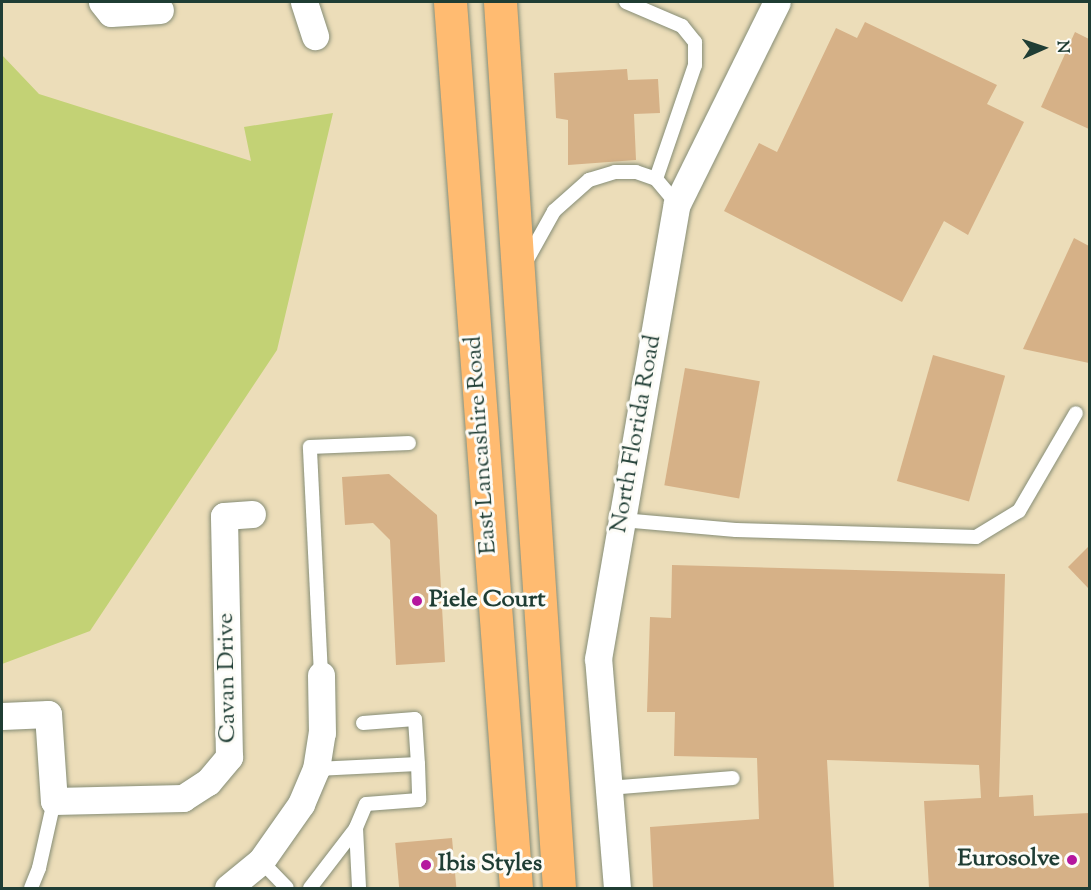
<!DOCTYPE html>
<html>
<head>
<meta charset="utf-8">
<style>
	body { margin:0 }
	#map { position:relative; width:1091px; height:890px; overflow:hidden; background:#ecddb9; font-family:"Sorts Mill Goudy",serif }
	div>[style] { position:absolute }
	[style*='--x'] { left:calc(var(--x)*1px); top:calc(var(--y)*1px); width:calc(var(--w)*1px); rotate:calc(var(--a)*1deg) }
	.green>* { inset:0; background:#c3d275 }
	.building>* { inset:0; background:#d6b187; transform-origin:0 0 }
	.roads { filter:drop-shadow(0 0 2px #868d76) drop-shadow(0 0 2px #868d76) }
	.service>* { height:14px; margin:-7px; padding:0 7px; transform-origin:7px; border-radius:7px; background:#fff }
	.minor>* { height:27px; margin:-13.5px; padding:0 13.5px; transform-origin:13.5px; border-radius:13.5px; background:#fff }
	.trunk>* { height:33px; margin:-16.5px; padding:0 16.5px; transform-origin:16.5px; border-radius:16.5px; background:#ffbb71 }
	.dots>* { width:16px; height:16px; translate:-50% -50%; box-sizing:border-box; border:3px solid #fdfcf7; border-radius:50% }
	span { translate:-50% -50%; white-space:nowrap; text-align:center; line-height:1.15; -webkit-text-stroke:6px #fdfcf7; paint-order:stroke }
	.street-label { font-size:24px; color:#1f3d34 }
	.poi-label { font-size:24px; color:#1f3d34; font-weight:700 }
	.left { translate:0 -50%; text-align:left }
	.right { translate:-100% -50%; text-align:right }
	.frame { position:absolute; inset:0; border:3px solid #1f3d34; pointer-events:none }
	.north { position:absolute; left:1013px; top:18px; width:60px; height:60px; -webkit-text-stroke:4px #fdfcf7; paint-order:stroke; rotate:87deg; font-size:16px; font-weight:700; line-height:24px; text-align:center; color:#1f3d34 }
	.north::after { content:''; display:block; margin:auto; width:21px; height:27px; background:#1f3d34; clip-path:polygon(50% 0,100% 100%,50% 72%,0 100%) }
</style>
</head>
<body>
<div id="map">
	<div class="green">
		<i style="clip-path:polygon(2px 55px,39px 94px,251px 161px,244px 127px,333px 113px,277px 350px,90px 631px,2px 664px)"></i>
	</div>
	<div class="building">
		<i style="clip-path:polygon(865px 22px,997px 85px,987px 104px,1024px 122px,968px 235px,944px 221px,902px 302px,724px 211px,759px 143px,777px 152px,836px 28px,857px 38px)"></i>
		<i style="clip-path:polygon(1075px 32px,1089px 39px,1089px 129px,1041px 107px)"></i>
		<i style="clip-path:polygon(627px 69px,628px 80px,658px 79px,660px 113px,634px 114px,636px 160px,568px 165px,568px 120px,556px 118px,554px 73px)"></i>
		<i style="clip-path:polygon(1074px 238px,1089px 246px,1089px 363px,1023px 349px)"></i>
		<i style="left:933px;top:355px;width:75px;height:131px;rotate:16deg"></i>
		<i style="left:685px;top:368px;width:76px;height:119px;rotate:10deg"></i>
		<i style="clip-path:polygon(389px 474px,437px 515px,445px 662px,396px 665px,390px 540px,373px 523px,345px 525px,342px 477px)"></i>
		<i style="clip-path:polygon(1089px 546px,1089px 589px,1068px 567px)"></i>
		<i style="clip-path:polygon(672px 565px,1005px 574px,999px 797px,1033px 795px,1034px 816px,1089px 813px,1089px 888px,929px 888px,924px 801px,981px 798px,979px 765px,827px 760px,834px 888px,653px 888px,650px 827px,759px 819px,757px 758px,674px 756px,675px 712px,647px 712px,650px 617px,671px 618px)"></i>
		<i style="left:452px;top:838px;width:50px;height:57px;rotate:85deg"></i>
	</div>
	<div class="roads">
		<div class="service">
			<i style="--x:626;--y:2;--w:61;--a:23.2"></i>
			<i style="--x:682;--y:26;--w:21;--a:51"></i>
			<i style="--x:695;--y:42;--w:23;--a:90"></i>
			<i style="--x:695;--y:65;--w:120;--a:108.9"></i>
			<i style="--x:524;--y:265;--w:62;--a:-60.9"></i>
			<i style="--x:554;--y:211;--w:47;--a:-41.5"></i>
			<i style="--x:589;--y:180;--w:27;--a:-17"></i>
			<i style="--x:615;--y:172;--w:21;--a:0"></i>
			<i style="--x:636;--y:172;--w:21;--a:19"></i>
			<i style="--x:656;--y:179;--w:33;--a:50"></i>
			<i style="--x:622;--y:520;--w:114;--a:5"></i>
			<i style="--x:736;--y:530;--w:240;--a:1.7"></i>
			<i style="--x:976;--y:537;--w:50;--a:-31.2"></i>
			<i style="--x:1019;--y:511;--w:113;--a:-59.8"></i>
			<i style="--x:321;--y:675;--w:228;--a:-92.8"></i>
			<i style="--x:310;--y:447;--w:99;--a:-2.3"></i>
			<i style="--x:363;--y:723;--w:52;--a:-4.4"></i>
			<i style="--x:415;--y:719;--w:45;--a:86.2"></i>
			<i style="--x:316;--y:769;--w:102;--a:-2.8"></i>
			<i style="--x:418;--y:764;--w:36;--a:88"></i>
			<i style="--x:419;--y:800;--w:53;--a:175.7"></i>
			<i style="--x:366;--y:804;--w:26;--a:113"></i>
			<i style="--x:356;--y:828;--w:60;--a:87.1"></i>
			<i style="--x:609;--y:788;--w:124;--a:-4.6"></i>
			<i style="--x:261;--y:861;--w:37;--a:46"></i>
			<i style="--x:31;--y:888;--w:22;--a:-68"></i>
			<i style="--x:39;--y:868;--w:69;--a:-77.4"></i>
			<i style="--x:310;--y:888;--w:76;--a:-52.5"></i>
		</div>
		<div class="minor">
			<i style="--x:102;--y:2;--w:14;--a:51"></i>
			<i style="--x:111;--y:13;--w:49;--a:-3.5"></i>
			<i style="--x:304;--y:2;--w:36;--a:72"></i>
			<i style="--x:2;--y:716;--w:46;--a:-2.5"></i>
			<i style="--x:48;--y:714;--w:87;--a:86.1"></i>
			<i style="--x:54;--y:801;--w:129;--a:-1.3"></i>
			<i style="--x:183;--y:798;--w:30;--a:-33"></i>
			<i style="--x:208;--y:782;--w:33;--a:-50"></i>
			<i style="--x:229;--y:757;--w:241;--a:-91.2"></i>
			<i style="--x:224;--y:516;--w:28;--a:-4"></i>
			<i style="--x:228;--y:888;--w:43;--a:-39.3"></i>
			<i style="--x:261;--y:861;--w:70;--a:-54.9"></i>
			<i style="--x:301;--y:804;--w:38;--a:-67"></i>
			<i style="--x:316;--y:769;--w:36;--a:-81"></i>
			<i style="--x:322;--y:733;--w:58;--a:-91"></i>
			<i style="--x:617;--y:888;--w:230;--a:-94.7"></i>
			<i style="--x:598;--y:659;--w:462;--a:-80.2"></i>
			<i style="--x:677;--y:204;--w:225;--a:-63.7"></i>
		</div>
		<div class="trunk">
			<i style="--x:450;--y:2;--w:888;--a:85.74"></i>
			<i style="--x:500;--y:2;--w:888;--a:86.19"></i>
		</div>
	</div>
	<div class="dots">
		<i style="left:417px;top:601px;background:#b5179e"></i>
		<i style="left:1072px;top:860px;background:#b5179e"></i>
		<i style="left:426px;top:865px;background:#b5179e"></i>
	</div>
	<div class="street-label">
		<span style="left:637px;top:434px;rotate:-80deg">North Florida Road</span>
		<span style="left:482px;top:445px;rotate:-94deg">East Lancashire Road</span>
		<span style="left:228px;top:678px;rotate:-91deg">Cavan Drive</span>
	</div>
	<div class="poi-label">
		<span class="left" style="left:429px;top:601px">Piele Court</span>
		<span class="right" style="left:1060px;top:860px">Eurosolve</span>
		<span class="left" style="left:438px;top:865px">Ibis Styles</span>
	</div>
	<div class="frame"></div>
	<div class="north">N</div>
</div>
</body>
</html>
